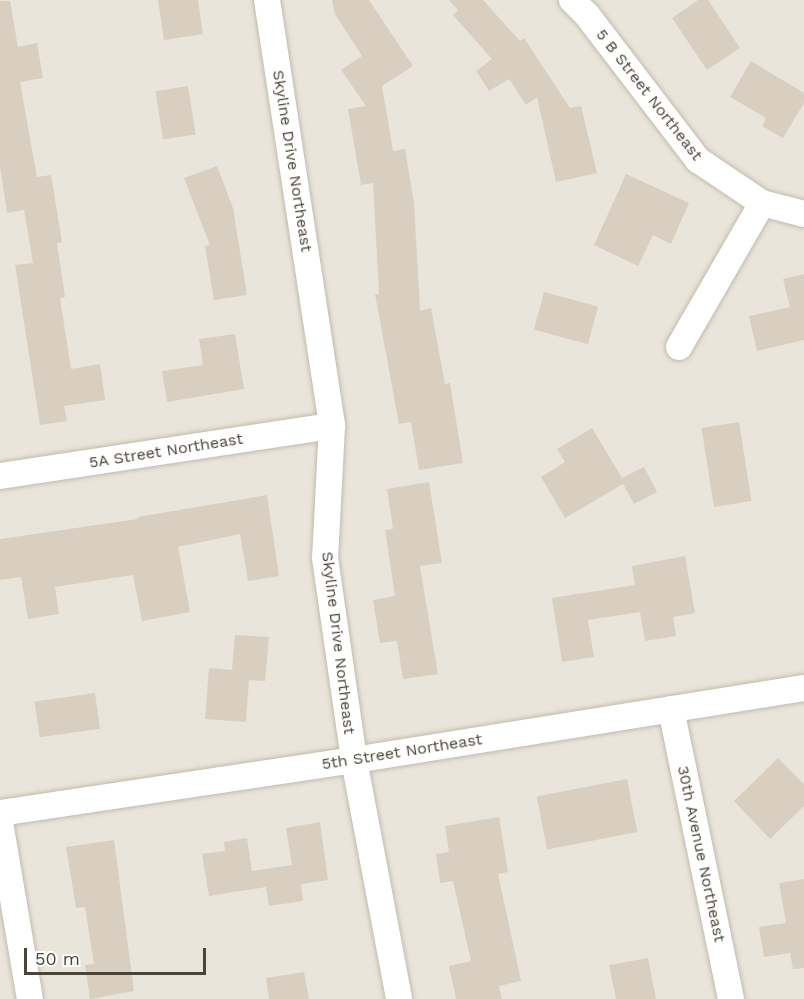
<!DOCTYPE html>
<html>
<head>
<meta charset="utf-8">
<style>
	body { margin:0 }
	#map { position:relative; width:804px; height:999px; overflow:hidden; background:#f6f3ec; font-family:"Work Sans",sans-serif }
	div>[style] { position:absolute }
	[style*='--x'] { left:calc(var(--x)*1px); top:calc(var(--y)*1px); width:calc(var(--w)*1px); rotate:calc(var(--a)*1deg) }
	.residential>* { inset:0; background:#eae5da; transform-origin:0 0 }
	.building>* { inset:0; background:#d8cfc1; transform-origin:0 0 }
	.roads { filter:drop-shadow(0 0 2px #c2bbae) drop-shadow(0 0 2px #c2bbae) }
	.minor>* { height:26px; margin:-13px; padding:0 13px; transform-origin:13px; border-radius:13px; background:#fff }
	span { translate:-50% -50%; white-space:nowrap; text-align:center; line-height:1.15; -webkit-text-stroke:4.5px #fff; paint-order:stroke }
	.street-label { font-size:16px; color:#4b4439 }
	.scale { position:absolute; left:24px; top:948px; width:182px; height:27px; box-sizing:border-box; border:3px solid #4b4439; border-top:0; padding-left:8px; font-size:18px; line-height:21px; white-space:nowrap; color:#4b4439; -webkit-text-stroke:4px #fff; paint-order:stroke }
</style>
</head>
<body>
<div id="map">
	<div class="residential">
		<i style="left:0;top:0;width:804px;height:999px"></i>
	</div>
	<div class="building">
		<i style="clip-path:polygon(158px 0,198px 0,203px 34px,164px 40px)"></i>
		<i style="clip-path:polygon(332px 0,369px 0,413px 66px,382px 86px,393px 151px,405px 149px,414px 202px,420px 311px,431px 308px,445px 384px,450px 383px,463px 463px,419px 470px,411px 422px,399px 424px,375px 294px,379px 294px,373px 183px,361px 185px,348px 109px,366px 106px,341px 70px,362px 56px,335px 14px)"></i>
		<i style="clip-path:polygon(449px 0,483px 0,520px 41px,524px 38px,570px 108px,581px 106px,597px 173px,556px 182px,537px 97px,526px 105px,509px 79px,489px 91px,476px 71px,492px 59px,453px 15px,458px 10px)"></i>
		<i style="clip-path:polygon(698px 0,708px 0,740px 48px,707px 70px,672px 18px)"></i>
		<i style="clip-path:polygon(0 1px,10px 1px,18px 47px,37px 43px,43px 78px,20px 82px,37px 177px,51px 175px,62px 242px,57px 243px,65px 297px,60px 298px,71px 369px,100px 364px,105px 400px,64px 406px,67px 421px,40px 425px,15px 265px,33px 263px,24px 210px,7px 213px,0 166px)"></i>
		<i style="clip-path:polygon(751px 61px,804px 93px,804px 103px,783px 138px,762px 126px,766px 118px,730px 97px)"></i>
		<i style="left:188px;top:86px;width:49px;height:33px;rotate:81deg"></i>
		<i style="clip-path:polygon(217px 166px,233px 208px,247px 295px,214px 300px,205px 246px,210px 245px,184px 178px)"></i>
		<i style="clip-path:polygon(626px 174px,689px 203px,671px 244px,653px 235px,638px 266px,594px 245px)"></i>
		<i style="clip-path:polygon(804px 274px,804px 340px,757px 351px,749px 316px,790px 307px,783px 279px)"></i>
		<i style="left:544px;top:292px;width:56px;height:39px;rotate:15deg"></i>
		<i style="clip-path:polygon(235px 334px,244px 389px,167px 402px,162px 371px,203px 365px,199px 339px)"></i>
		<i style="left:739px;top:422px;width:80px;height:38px;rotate:81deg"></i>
		<i style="clip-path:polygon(592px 428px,622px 478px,644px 467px,657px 492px,634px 504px,623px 484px,565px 518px,541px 477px,565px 462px,557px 449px)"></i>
		<i style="clip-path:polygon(429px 482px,442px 563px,420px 566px,438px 674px,403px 679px,397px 641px,380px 643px,373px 600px,395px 596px,385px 530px,393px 529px,387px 489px)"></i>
		<i style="clip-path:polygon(267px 495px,279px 576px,248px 581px,240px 534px,178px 547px,190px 612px,142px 621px,133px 575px,55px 587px,59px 614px,28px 619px,21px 577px,0 580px,0 539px,138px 519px,138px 517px)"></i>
		<i style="clip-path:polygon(685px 556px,695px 613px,673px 617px,676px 636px,645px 641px,640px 612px,588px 620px,594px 657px,562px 662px,552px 598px,635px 585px,632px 566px)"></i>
		<i style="clip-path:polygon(235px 635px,269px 637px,265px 681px,249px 680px,246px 722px,205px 719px,209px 668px,232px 670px)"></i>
		<i style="left:95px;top:693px;width:36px;height:61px;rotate:82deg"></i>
		<i style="clip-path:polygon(778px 758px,804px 784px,804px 806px,770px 839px,734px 801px)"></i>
		<i style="left:627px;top:779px;width:54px;height:92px;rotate:79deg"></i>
		<i style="clip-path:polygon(499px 817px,508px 872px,498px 874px,521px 981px,499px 986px,502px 999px,456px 999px,449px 966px,471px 961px,453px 881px,440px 883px,436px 854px,449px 852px,445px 826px)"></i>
		<i style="clip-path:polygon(320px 822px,328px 880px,301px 884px,303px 901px,269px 906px,266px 887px,209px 896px,202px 854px,225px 851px,224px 842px,247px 838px,252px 871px,292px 865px,286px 828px)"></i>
		<i style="clip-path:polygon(114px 840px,134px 991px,90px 999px,85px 965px,94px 964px,85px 907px,76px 908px,66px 847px)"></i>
		<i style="clip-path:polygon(804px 879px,804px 968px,793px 969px,790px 953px,764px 957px,759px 927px,786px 923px,779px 883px)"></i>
		<i style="clip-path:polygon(648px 958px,656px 999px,616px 999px,609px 965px)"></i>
		<i style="clip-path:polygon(304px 972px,309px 999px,269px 999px,266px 978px)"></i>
	</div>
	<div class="roads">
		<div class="minor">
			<i style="--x:267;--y:0;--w:431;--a:81.3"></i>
			<i style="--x:332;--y:426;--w:132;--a:93"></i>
			<i style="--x:325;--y:558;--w:204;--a:81.8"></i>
			<i style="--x:354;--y:760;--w:243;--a:79.3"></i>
			<i style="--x:572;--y:0;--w:21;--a:45"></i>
			<i style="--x:587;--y:15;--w:183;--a:52.6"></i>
			<i style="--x:698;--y:160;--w:77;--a:33.9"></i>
			<i style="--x:762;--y:203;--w:43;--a:14.7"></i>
			<i style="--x:679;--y:347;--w:166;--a:-60"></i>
			<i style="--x:0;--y:476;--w:336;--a:-8.6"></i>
			<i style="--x:671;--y:709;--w:296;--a:78.3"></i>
			<i style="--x:0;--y:813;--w:358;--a:-8.5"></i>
			<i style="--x:354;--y:760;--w:456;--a:-9.1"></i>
			<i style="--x:0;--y:822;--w:180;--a:80.4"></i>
		</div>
	</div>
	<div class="street-label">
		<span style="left:649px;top:95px;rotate:52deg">5 B Street Northeast</span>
		<span style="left:292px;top:161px;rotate:81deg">Skyline Drive Northeast</span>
		<span style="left:166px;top:451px;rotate:-9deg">5A Street Northeast</span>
		<span style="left:338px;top:643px;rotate:83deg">Skyline Drive Northeast</span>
		<span style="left:402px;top:752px;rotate:-9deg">5th Street Northeast</span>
		<span style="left:701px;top:854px;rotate:78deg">30th Avenue Northeast</span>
	</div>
	<div class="scale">50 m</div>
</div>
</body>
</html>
